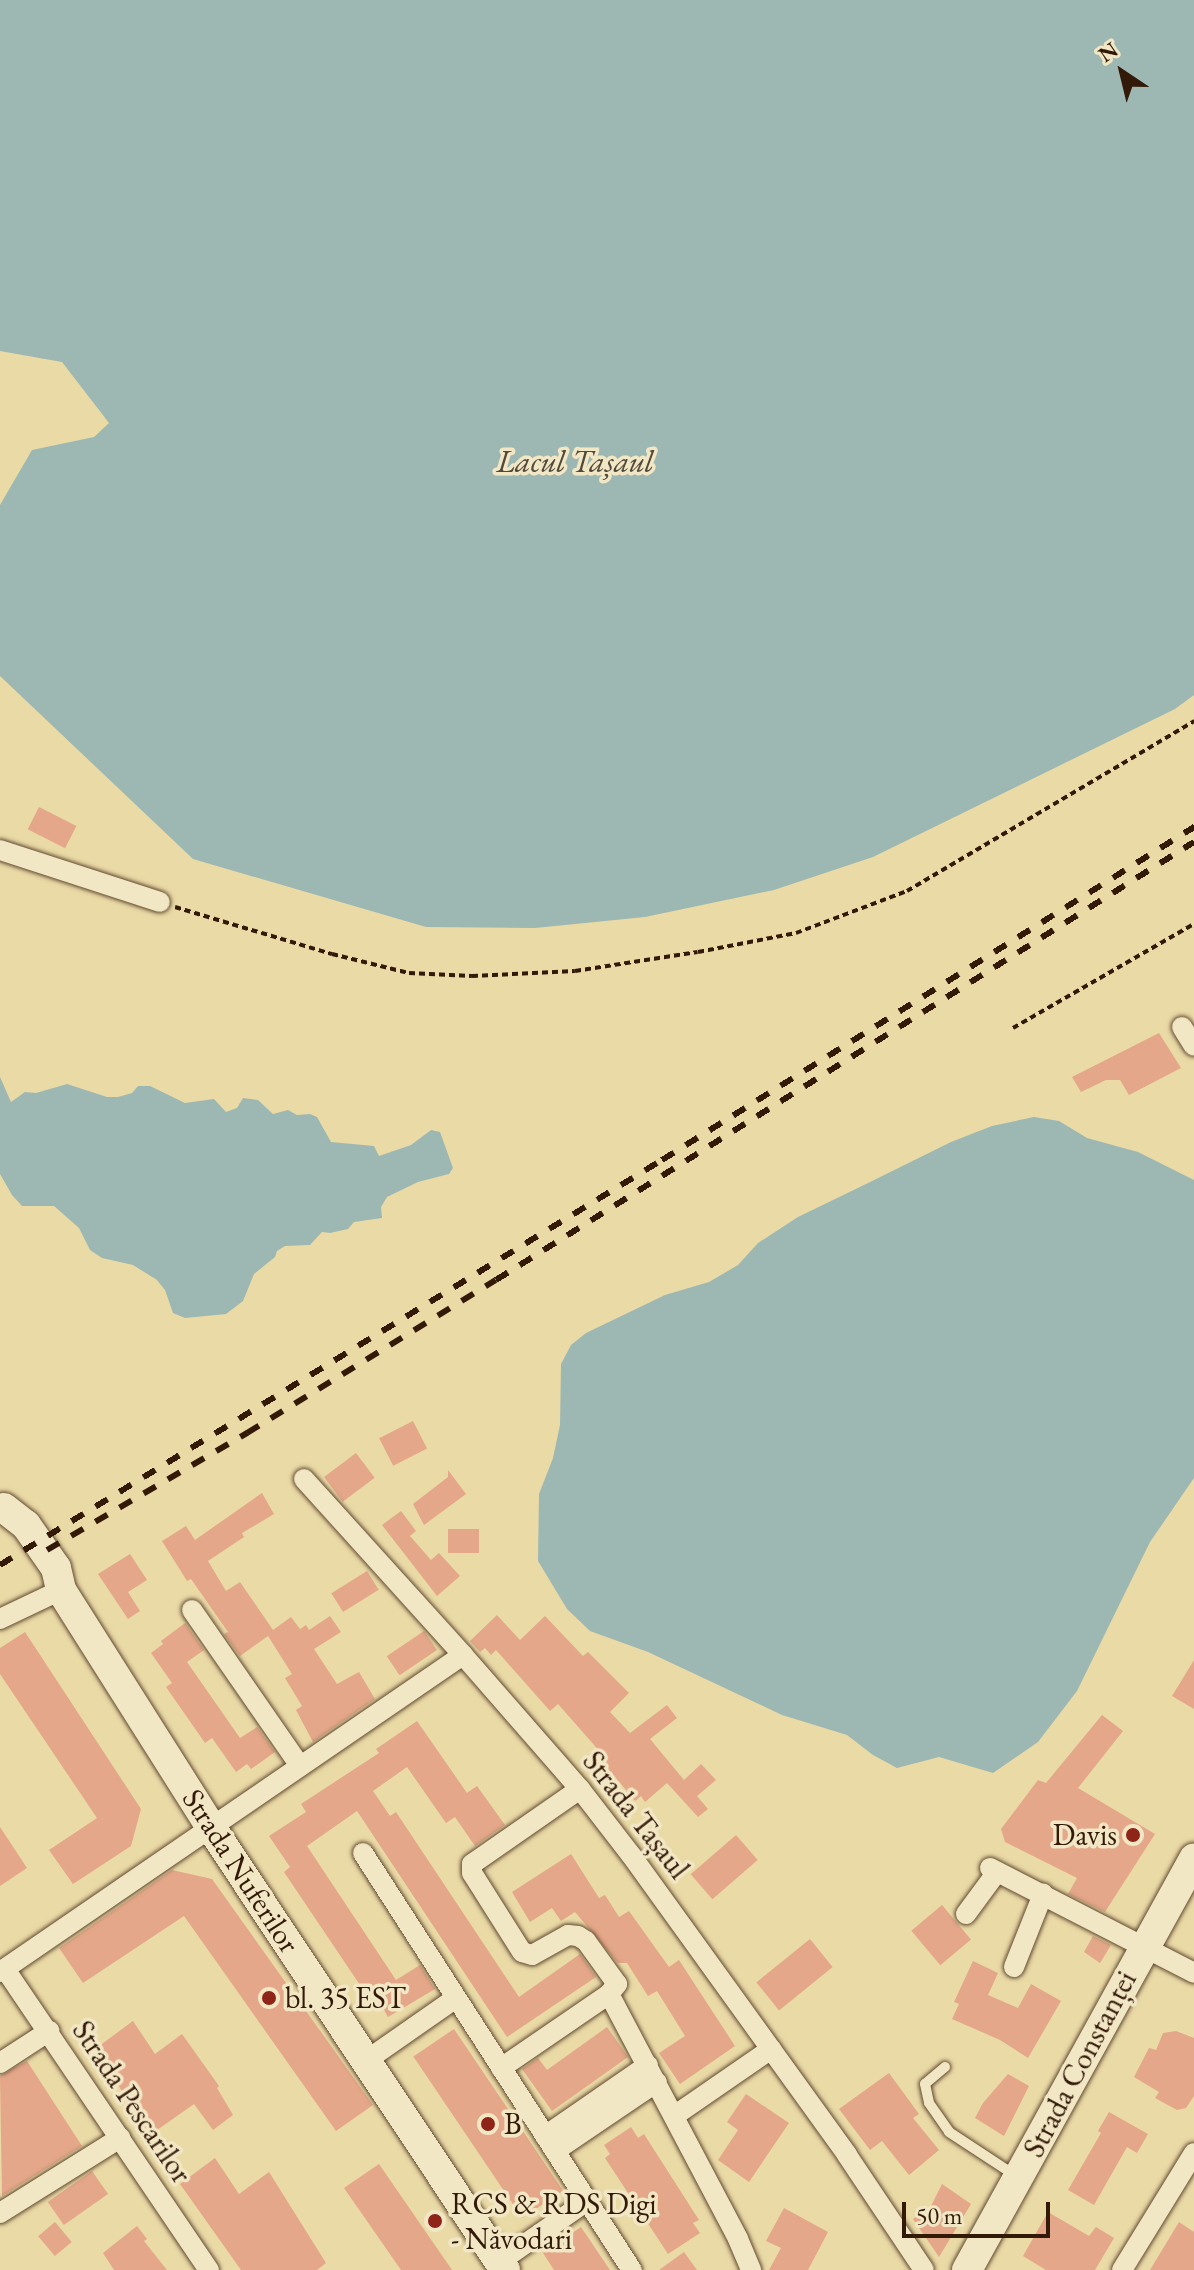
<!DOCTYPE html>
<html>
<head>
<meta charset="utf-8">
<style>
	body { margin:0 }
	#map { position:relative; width:1194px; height:2270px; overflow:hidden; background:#eadaa6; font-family:"EB Garamond",serif }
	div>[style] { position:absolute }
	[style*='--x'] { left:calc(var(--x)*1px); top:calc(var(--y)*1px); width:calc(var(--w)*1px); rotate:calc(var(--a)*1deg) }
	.water>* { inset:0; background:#9db8b3 }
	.building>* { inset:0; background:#e4a789; transform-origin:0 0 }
	.path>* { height:4px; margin-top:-2px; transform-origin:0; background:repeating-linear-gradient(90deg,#331908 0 6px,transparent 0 10px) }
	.roads { filter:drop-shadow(0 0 2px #614930) drop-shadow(0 0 2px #614930) }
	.lane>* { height:10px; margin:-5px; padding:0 5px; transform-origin:5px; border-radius:5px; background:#f1e7c5 }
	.street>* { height:20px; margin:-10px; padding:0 10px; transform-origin:10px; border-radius:10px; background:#f1e7c5 }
	.secondary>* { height:30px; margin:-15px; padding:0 15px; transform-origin:15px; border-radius:15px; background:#f1e7c5 }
	.rail>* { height:6px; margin-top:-3px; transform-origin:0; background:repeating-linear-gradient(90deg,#331908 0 14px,transparent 0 28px) }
	.dots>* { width:22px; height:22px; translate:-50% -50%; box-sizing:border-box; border:4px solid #f1e7c5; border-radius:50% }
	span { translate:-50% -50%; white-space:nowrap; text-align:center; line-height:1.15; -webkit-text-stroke:7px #f1e7c5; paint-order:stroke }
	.street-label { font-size:30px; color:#331908 }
	.poi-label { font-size:30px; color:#331908 }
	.right { translate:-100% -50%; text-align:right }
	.left { translate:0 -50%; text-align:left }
	.water-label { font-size:32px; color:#53493b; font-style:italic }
	.north { position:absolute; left:1082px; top:32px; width:80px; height:80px; -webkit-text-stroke:6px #f1e7c5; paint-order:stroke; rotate:325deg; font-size:22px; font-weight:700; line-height:32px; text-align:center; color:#331908 }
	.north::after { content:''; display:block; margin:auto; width:28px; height:36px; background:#331908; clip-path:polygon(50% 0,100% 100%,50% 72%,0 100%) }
	.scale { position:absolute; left:902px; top:2202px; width:148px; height:36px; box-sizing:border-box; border:4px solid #331908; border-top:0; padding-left:10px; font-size:24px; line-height:28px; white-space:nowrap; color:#331908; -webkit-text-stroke:6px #f1e7c5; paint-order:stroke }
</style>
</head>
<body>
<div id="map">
	<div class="water">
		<i style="clip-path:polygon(0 0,1194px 0,1194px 695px,1175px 709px,873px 857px,774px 890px,645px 917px,535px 928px,426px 927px,193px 859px,0 676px,0 505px,32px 450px,94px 437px,109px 423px,62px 362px,0 351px)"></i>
		<i style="clip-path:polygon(0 1077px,11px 1102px,25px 1092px,36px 1093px,67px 1084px,107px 1097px,118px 1097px,132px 1093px,138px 1086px,150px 1086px,185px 1103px,214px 1099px,226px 1112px,237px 1108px,243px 1098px,258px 1100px,273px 1114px,288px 1110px,297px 1115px,310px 1114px,317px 1117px,331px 1142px,374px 1146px,379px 1156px,411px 1145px,431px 1130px,440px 1132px,453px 1168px,449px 1174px,418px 1182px,387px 1197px,381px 1207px,382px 1218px,354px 1222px,348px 1229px,330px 1233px,322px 1232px,310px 1245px,285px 1246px,277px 1251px,275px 1257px,254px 1274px,243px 1301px,226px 1314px,185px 1318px,173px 1313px,165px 1290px,157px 1280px,133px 1265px,102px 1258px,90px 1250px,79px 1228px,54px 1206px,22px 1206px,12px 1195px,0 1174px)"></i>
		<i style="clip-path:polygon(1034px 1117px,1059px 1121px,1087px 1138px,1138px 1152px,1194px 1180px,1194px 1478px,1150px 1542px,1077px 1691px,1038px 1742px,993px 1773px,939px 1757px,897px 1768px,873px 1755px,847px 1735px,782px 1715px,648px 1652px,590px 1631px,567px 1609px,538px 1561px,539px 1494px,553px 1458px,560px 1425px,561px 1364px,571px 1345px,586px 1333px,665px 1295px,709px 1282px,738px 1265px,758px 1243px,798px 1217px,866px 1184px,951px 1142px,992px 1126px)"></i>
	</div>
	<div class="building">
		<i style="left:39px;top:807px;width:42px;height:25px;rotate:27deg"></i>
		<i style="clip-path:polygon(1159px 1033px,1181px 1068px,1129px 1095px,1120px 1080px,1106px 1080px,1081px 1092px,1072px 1077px)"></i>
		<i style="left:413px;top:1421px;width:31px;height:38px;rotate:63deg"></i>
		<i style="left:356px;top:1453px;width:31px;height:40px;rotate:53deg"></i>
		<i style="clip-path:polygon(448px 1470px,466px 1494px,424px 1525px,413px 1504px,448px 1477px)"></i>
		<i style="clip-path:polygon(262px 1493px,274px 1514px,242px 1533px,244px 1537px,208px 1561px,226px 1591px,240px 1582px,273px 1630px,291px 1617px,300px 1629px,306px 1625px,309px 1630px,330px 1616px,341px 1632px,314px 1649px,337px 1684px,359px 1672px,375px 1699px,313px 1742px,296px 1710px,302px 1706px,285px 1678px,292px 1674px,268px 1636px,240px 1656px,224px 1634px,228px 1632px,191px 1579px,187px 1581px,162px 1541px,186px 1526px,195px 1540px)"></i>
		<i style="clip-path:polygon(401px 1511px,416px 1531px,410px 1536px,431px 1560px,439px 1553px,460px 1576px,437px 1596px,382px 1525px)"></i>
		<i style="left:448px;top:1529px;width:31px;height:24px"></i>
		<i style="clip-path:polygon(130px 1554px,147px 1580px,128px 1592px,140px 1611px,128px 1619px,98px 1574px)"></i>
		<i style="left:367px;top:1571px;width:22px;height:42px;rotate:58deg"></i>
		<i style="clip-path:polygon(497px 1615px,520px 1640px,545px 1616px,583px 1656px,588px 1652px,629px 1693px,610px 1712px,630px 1733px,667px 1705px,677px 1718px,650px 1739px,684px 1780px,701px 1764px,716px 1780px,697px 1796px,708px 1809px,698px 1817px,667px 1783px,645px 1802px,641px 1796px,635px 1801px,611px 1772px,609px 1774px,595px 1759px,602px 1754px,558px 1704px,550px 1711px,496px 1650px,491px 1655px,485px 1648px,480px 1652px,470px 1641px)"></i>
		<i style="clip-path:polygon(185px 1623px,204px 1650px,187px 1662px,240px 1738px,257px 1727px,275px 1752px,251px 1769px,247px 1764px,236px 1772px,212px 1738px,205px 1743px,166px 1687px,172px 1683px,151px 1653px,163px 1644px,161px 1641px)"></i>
		<i style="left:424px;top:1631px;width:23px;height:45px;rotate:56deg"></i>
		<i style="clip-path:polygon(25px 1632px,141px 1809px,131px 1846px,73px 1884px,49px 1850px,97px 1818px,0 1674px,0 1648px)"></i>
		<i style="clip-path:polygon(1194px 1660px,1194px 1709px,1172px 1696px)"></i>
		<i style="clip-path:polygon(1102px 1715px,1123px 1731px,1078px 1788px,1155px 1834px,1105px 1912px,1068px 1894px,1077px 1878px,1005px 1842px,1001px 1829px,1038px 1780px,1046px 1783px)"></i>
		<i style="clip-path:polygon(417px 1721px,467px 1793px,477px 1786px,505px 1825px,475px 1846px,455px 1817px,446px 1823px,407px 1767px,373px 1791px,390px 1816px,396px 1812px,519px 1997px,580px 1954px,596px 1977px,507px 2037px,357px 1811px,307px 1846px,396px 1980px,420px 1965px,435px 1989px,388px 2017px,371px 1986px,364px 1991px,284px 1872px,290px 1867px,269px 1836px,306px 1812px,301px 1804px,379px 1753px,376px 1749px)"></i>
		<i style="clip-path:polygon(0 1827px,27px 1868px,0 1886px)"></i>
		<i style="left:736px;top:1835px;width:33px;height:60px;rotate:49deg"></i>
		<i style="clip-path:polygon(571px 1854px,599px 1898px,605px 1895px,619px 1917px,629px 1911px,669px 1967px,679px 1960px,735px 2046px,680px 2084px,659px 2053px,685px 2036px,657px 1991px,648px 1996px,627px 1963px,618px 1963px,575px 1912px,561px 1921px,552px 1908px,530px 1922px,512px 1892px)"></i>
		<i style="clip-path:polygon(172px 1870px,212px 1879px,373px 2105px,336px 2131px,184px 1916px,83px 1983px,59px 1948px)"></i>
		<i style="left:942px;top:1905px;width:45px;height:40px;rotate:50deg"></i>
		<i style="clip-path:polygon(1093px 1936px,1111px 1945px,1100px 1963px,1084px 1952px)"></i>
		<i style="left:810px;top:1939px;width:36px;height:69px;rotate:51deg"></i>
		<i style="clip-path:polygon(973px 1961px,998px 1973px,988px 1995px,1018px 2008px,1031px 1984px,1061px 2001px,1028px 2058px,1000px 2040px,952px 2019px,959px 2004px,954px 2002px)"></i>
		<i style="clip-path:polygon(133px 2021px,155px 2054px,182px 2034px,219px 2086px,217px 2088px,233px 2115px,213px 2130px,194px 2104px,150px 2135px,95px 2049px)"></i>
		<i style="clip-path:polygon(607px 2027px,628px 2057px,552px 2111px,522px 2069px,538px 2058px,547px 2070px)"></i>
		<i style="left:454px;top:2029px;width:195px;height:49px;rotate:56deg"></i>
		<i style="clip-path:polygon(1176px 2031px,1194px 2038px,1194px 2096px,1186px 2108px,1177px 2110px,1155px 2098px,1159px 2092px,1134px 2077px,1149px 2048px,1156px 2050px,1163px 2033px)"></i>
		<i style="clip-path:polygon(27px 2061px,82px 2146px,2px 2196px,0 2076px)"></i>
		<i style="clip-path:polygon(889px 2073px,919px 2114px,913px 2118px,939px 2150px,909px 2175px,882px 2141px,870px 2150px,839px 2109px)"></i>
		<i style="clip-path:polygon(1008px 2074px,1029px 2086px,1004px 2136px,975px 2118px,983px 2103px)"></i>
		<i style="clip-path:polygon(746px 2094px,789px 2123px,749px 2182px,718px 2160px,738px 2130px,727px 2122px)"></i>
		<i style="clip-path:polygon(1109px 2112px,1148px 2134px,1137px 2153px,1127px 2147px,1094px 2205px,1068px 2190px,1101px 2133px,1098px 2131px)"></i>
		<i style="clip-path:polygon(631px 2127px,638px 2138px,644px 2134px,699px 2220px,693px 2223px,700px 2233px,668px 2254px,605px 2158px,610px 2154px,604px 2145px)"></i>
		<i style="clip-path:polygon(215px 2158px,239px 2194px,269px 2172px,326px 2263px,317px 2270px,241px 2270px,180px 2184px)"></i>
		<i style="clip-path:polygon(379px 2164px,452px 2270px,401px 2270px,344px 2188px)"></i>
		<i style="left:92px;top:2171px;width:28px;height:54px;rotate:55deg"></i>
		<i style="clip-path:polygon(942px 2184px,971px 2204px,939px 2257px,913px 2219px,930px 2208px)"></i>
		<i style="clip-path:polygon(784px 2208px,828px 2232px,808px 2270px,769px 2270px,781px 2248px,766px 2241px)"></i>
		<i style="clip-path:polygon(1048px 2212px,1089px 2236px,1096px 2227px,1114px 2238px,1095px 2270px,1046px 2270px,1023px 2256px)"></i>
		<i style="left:55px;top:2222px;width:26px;height:22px;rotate:50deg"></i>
		<i style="clip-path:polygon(1179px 2222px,1194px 2232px,1194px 2270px,1150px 2270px)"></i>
		<i style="clip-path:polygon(137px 2226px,147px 2239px,144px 2241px,167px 2270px,114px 2270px,103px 2253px)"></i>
		<i style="clip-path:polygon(581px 2227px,610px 2270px,554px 2270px,543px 2253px)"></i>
		<i style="clip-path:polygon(684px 2252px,697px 2270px,659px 2270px)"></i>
	</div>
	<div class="path">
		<i style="--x:175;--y:907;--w:164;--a:16.7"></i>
		<i style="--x:332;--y:954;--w:79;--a:13.9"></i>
		<i style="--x:409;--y:973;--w:63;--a:2.7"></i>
		<i style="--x:472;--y:976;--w:103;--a:-2.8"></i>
		<i style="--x:575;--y:971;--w:124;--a:-8.8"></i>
		<i style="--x:698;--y:952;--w:100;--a:-11"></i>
		<i style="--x:796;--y:933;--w:119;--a:-20.7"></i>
		<i style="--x:907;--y:891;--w:334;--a:-30.6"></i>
		<i style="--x:1013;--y:1028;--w:209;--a:-29.9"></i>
	</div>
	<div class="roads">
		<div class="lane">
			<i style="--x:945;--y:2067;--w:26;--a:140"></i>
			<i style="--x:925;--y:2084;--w:19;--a:78"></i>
			<i style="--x:929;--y:2103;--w:35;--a:55"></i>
			<i style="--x:949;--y:2132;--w:80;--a:33.3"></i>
		</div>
		<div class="street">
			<i style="--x:0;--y:850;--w:168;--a:18"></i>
			<i style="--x:1182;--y:1027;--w:22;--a:58"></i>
			<i style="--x:304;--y:1479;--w:237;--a:47.9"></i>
			<i style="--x:192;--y:1610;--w:190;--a:55.3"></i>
			<i style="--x:0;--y:1619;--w:68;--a:-25.4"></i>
			<i style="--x:363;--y:1853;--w:496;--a:57.2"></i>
			<i style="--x:990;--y:1868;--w:229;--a:27.2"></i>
			<i style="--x:966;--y:1914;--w:52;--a:-53.6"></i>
			<i style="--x:1014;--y:1967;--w:79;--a:-68.3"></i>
			<i style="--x:5;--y:1969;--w:364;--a:55.9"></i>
			<i style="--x:0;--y:1972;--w:561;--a:-34.4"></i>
			<i style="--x:463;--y:1655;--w:178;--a:48.9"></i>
			<i style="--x:580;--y:1789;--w:83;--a:52.3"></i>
			<i style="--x:631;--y:1855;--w:370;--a:54.2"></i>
			<i style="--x:847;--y:2155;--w:138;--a:56.2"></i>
			<i style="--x:609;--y:1994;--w:277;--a:62.2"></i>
			<i style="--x:738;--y:2239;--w:34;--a:67"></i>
			<i style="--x:367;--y:2060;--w:108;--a:-34.9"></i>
			<i style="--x:0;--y:2063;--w:59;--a:-33.1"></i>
			<i style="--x:501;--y:2068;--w:131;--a:-34.4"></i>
			<i style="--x:609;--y:1994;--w:13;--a:-51"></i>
			<i style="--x:617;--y:1984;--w:53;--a:-125.8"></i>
			<i style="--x:586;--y:1941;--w:9;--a:-148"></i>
			<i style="--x:578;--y:1936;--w:10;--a:-174"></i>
			<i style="--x:568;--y:1935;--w:41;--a:150.9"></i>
			<i style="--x:532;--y:1955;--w:10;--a:-163"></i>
			<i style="--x:522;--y:1952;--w:93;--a:-122.3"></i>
			<i style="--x:472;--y:1873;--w:9;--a:-90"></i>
			<i style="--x:472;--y:1864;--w:131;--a:-34.8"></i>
			<i style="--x:674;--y:2116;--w:118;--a:-34.6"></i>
			<i style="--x:545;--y:2136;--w:125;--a:-34.6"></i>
			<i style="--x:555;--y:2151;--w:123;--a:-34.1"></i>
			<i style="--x:0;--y:2213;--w:142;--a:-32"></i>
			<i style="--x:499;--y:2262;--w:107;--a:-34.7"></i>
			<i style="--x:1122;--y:2270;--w:137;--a:-58.4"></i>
		</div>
		<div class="secondary">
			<i style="--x:4;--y:1508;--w:28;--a:38"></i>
			<i style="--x:26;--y:1525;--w:52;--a:55.1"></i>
			<i style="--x:56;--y:1568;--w:23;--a:77"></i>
			<i style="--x:61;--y:1590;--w:279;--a:57.7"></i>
			<i style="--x:210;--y:1826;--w:533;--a:56.4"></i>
			<i style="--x:967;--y:2270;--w:470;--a:-61.1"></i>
		</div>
	</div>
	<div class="rail">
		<i style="--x:47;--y:1550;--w:232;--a:-30.3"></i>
		<i style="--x:247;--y:1433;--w:292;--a:-31.6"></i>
		<i style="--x:496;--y:1280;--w:824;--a:-32.11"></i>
		<i style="--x:0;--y:1565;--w:776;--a:-31.46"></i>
		<i style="--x:662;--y:1160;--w:628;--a:-32.04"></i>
	</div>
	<div class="dots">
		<i style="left:1133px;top:1835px;background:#8f2418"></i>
		<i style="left:269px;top:1998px;background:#8f2418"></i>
		<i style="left:488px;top:2124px;background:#8f2418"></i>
		<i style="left:435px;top:2221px;background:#8f2418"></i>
	</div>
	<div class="street-label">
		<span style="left:636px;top:1815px;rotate:52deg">Strada Tașaul</span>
		<span style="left:241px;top:1871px;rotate:57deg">Strada Nuferilor</span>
		<span style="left:1080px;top:2064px;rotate:-62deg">Strada Constanței</span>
		<span style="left:132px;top:2102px;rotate:56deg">Strada Pescarilor</span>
	</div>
	<div class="poi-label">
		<span class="right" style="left:1117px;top:1835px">Davis</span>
		<span class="left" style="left:285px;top:1998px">bl. 35 EST</span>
		<span class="left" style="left:504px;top:2124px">B</span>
		<span class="left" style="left:451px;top:2221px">RCS &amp; RDS Digi<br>- Năvodari</span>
	</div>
	<div class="water-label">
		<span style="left:575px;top:461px">Lacul Tașaul</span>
	</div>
	<div class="north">N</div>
	<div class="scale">50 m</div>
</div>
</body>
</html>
